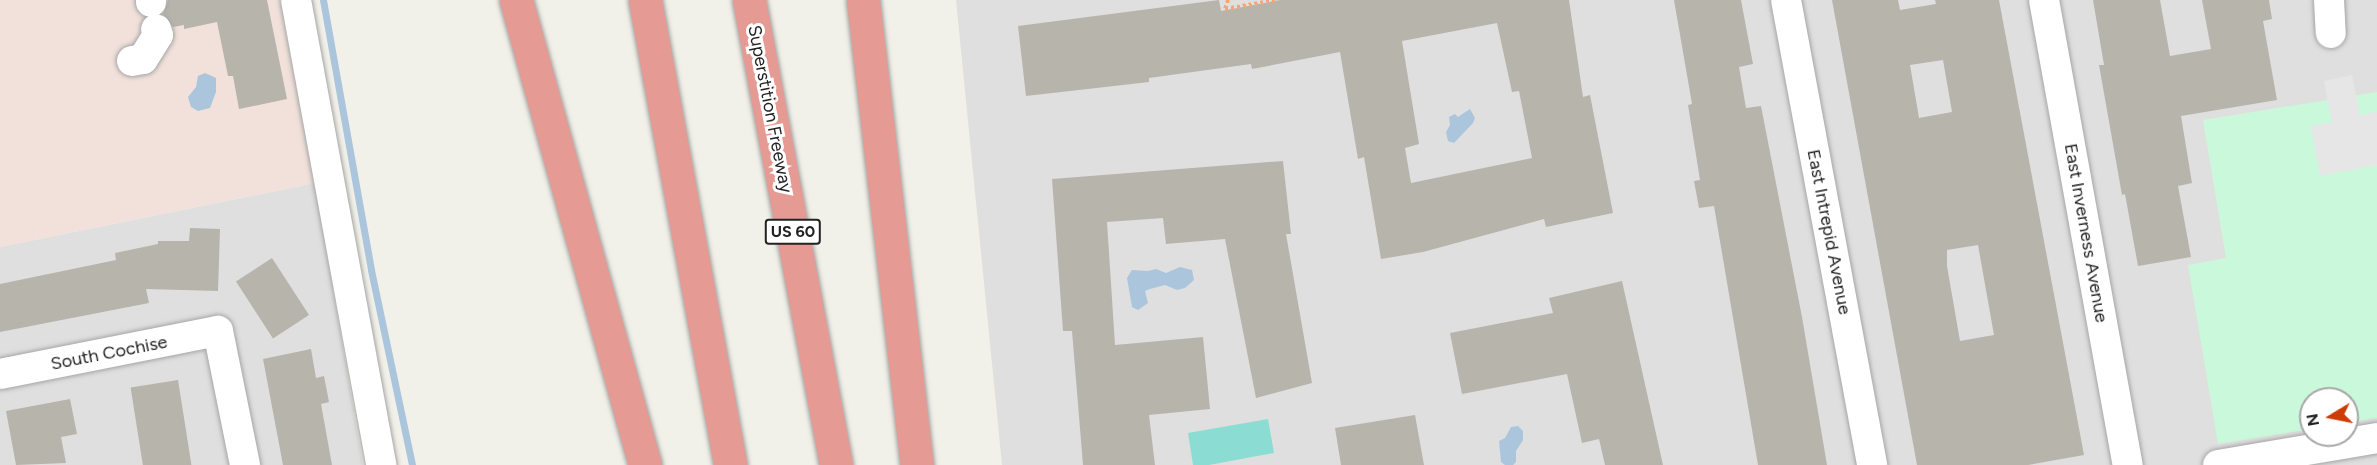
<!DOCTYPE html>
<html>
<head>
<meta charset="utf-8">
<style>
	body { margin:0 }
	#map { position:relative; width:2377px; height:465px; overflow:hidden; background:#f2f1e9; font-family:Figtree,sans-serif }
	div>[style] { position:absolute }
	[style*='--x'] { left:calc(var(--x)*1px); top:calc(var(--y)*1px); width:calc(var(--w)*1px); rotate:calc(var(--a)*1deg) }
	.residential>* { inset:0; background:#e0dfdf }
	.commercial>* { inset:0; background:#f1e1da }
	.park>* { inset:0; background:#c9f8da }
	.pitch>* { inset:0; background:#8bddd3 }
	.parking>* { inset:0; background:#e6e6e6 }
	.water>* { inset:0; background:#abc5dd }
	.stream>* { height:7px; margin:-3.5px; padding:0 3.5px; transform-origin:3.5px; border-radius:3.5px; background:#abc5dd }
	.building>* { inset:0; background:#b7b4ab; transform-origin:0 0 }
	.path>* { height:4px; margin-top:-2px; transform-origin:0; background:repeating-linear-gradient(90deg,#f6a576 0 3px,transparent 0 6px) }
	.roads { filter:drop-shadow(0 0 2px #a6a6a6) drop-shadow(0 0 2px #a6a6a6) }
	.minor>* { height:30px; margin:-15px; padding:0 15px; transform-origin:15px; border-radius:15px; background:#fff }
	.highway>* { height:33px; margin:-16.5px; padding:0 16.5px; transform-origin:16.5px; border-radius:16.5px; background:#e59b94 }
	span { translate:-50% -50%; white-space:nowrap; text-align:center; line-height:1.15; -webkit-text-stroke:6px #fff; paint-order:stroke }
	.shield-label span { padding:2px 4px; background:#fff; border:2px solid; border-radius:4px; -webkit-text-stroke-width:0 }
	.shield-label { font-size:16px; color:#222; font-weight:700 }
	.street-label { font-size:18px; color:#222 }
	.north { position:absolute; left:2299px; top:387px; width:60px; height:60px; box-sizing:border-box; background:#fff; border:2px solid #a7a7a7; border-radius:50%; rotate:260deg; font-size:16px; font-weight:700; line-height:24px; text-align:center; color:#222 }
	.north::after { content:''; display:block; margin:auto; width:21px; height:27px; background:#cd3b07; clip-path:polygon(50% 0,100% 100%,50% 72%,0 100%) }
</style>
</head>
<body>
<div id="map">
	<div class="residential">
		<i style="clip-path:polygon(evenodd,956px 0,2377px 0,2377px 465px,1002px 465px,956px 0,2311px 399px,2347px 399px,2347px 435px,2311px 435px,2311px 399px)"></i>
		<i style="clip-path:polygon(315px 183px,363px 465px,0 465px,0 247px)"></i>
	</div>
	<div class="commercial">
		<i style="clip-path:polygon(0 0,280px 0,315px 183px,0 247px)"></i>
	</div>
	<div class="park">
		<i style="clip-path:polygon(2377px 92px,2377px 418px,2347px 423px,2347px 399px,2311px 399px,2311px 429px,2218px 444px,2188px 265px,2226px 258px,2203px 120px)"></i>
	</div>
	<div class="pitch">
		<i style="clip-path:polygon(1268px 419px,1274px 453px,1209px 465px,1193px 465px,1188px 433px)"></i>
	</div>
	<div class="parking">
		<i style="clip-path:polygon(2352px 75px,2360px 115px,2377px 112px,2377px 165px,2320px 176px,2311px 126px,2332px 122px,2324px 81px)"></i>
	</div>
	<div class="water">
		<i style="clip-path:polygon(205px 73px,216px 78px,216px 92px,210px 108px,198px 111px,191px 107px,188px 97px,196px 87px,198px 76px)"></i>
		<i style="clip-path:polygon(1470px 109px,1475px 118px,1473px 123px,1454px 143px,1448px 141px,1446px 132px,1450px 125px,1449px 117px,1455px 114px,1458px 117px)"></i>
		<i style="clip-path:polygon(1180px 267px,1192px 270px,1194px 280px,1185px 288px,1177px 290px,1165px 285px,1150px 289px,1145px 291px,1148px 303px,1138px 310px,1132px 307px,1127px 278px,1132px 270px,1148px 271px,1156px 269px,1166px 273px)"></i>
		<i style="clip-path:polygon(1518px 426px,1523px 431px,1523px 440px,1516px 451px,1516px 462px,1513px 465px,1505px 465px,1501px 462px,1499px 441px,1505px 438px,1511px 427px)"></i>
	</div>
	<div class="stream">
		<i style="--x:323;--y:0;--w:274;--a:79.9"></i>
		<i style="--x:371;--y:270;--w:199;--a:78.1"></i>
	</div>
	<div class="building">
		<i style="clip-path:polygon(168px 0,267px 0,287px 99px,239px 109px,233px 76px,228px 76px,217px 22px,184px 29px,184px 25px,173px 27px,163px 14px)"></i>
		<i style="clip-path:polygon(evenodd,1219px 0,1221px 11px,1280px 0,1569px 0,1583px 97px,1590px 95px,1613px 213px,1546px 227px,1544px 219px,1423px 252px,1381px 259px,1364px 157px,1358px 159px,1340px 52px,1252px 69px,1251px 64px,1149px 78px,1149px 82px,1026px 96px,1018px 26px,1219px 0,1497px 23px,1512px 92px,1519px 91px,1532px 158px,1411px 183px,1405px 148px,1419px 144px,1402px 41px,1497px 23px)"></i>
		<i style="clip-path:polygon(1674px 0,1741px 0,1753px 64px,1739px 67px,1746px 108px,1761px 106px,1802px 317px,1827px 465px,1758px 465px,1714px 206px,1699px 208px,1694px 181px,1700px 180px,1688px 105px,1692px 104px)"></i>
		<i style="clip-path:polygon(evenodd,1832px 0,1898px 0,1900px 10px,1936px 4px,1935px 0,1999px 0,2084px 455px,2028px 465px,1917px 465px,1832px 0,1943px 60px,1952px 112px,1919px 118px,1910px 65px,1943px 60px,1832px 0,1978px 245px,1994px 335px,1960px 341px,1947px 266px,1947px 250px,1978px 245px)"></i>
		<i style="clip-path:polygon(2093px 0,2160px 0,2170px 56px,2211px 49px,2202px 0,2269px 0,2272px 19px,2263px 21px,2277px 100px,2181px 116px,2192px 183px,2178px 186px,2191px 257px,2138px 266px,2125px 194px,2122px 195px,2099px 65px,2104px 65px)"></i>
		<i style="clip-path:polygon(1283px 161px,1291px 234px,1286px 234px,1312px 383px,1256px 398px,1225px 239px,1166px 244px,1163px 218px,1107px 222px,1115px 345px,1203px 337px,1210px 409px,1149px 415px,1155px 465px,1083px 465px,1072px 331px,1063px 331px,1052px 179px)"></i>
		<i style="clip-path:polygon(190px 228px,220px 229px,218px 291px,146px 289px,149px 303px,0 332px,0 284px,116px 260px,115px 253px,158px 244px,158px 241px,189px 241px)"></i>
		<i style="left:272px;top:258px;width:68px;height:43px;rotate:57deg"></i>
		<i style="clip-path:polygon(1622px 281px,1663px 465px,1605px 465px,1599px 439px,1582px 443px,1567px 374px,1462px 394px,1450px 333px,1553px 313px,1549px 298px)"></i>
		<i style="clip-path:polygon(311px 349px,316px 378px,324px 376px,329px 402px,321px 404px,332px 465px,283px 465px,263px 359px)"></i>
		<i style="left:178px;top:380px;width:86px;height:48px;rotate:81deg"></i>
		<i style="clip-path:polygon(70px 399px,77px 434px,61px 437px,66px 463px,16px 465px,6px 411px)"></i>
		<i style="clip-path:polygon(1415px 415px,1424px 465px,1341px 465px,1335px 428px)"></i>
	</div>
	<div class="path">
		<i style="--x:1228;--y:0;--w:9;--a:108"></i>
		<i style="--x:1225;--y:9;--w:52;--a:-10"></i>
	</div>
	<div class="roads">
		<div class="minor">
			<i style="--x:151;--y:0;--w:2;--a:90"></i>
			<i style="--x:296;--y:0;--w:473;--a:79.6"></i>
			<i style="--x:1786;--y:0;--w:473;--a:79.5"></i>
			<i style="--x:2044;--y:0;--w:473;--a:79.8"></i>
			<i style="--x:2329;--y:0;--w:33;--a:87"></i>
			<i style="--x:132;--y:61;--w:11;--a:-10"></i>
			<i style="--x:143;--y:59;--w:28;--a:-58"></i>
			<i style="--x:158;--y:35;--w:6;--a:-108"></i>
			<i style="--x:0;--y:374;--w:222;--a:-11.2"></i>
			<i style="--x:218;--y:331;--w:137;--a:78.6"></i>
			<i style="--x:2218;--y:465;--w:161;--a:-9.6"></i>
		</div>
		<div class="highway">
			<i style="--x:516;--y:0;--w:483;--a:74.5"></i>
			<i style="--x:645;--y:0;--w:473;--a:79.6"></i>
			<i style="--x:749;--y:0;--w:473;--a:79.4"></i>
			<i style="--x:863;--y:0;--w:468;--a:83.4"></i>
		</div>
	</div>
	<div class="shield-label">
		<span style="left:793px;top:232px">US 60</span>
	</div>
	<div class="street-label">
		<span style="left:770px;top:109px;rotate:79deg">Superstition Freeway</span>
		<span style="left:1829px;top:232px;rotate:79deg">East Intrepid Avenue</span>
		<span style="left:2086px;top:233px;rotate:80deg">East Inverness Avenue</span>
		<span style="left:109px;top:353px;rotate:-11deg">South Cochise</span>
	</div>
	<div class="north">N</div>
</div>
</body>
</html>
